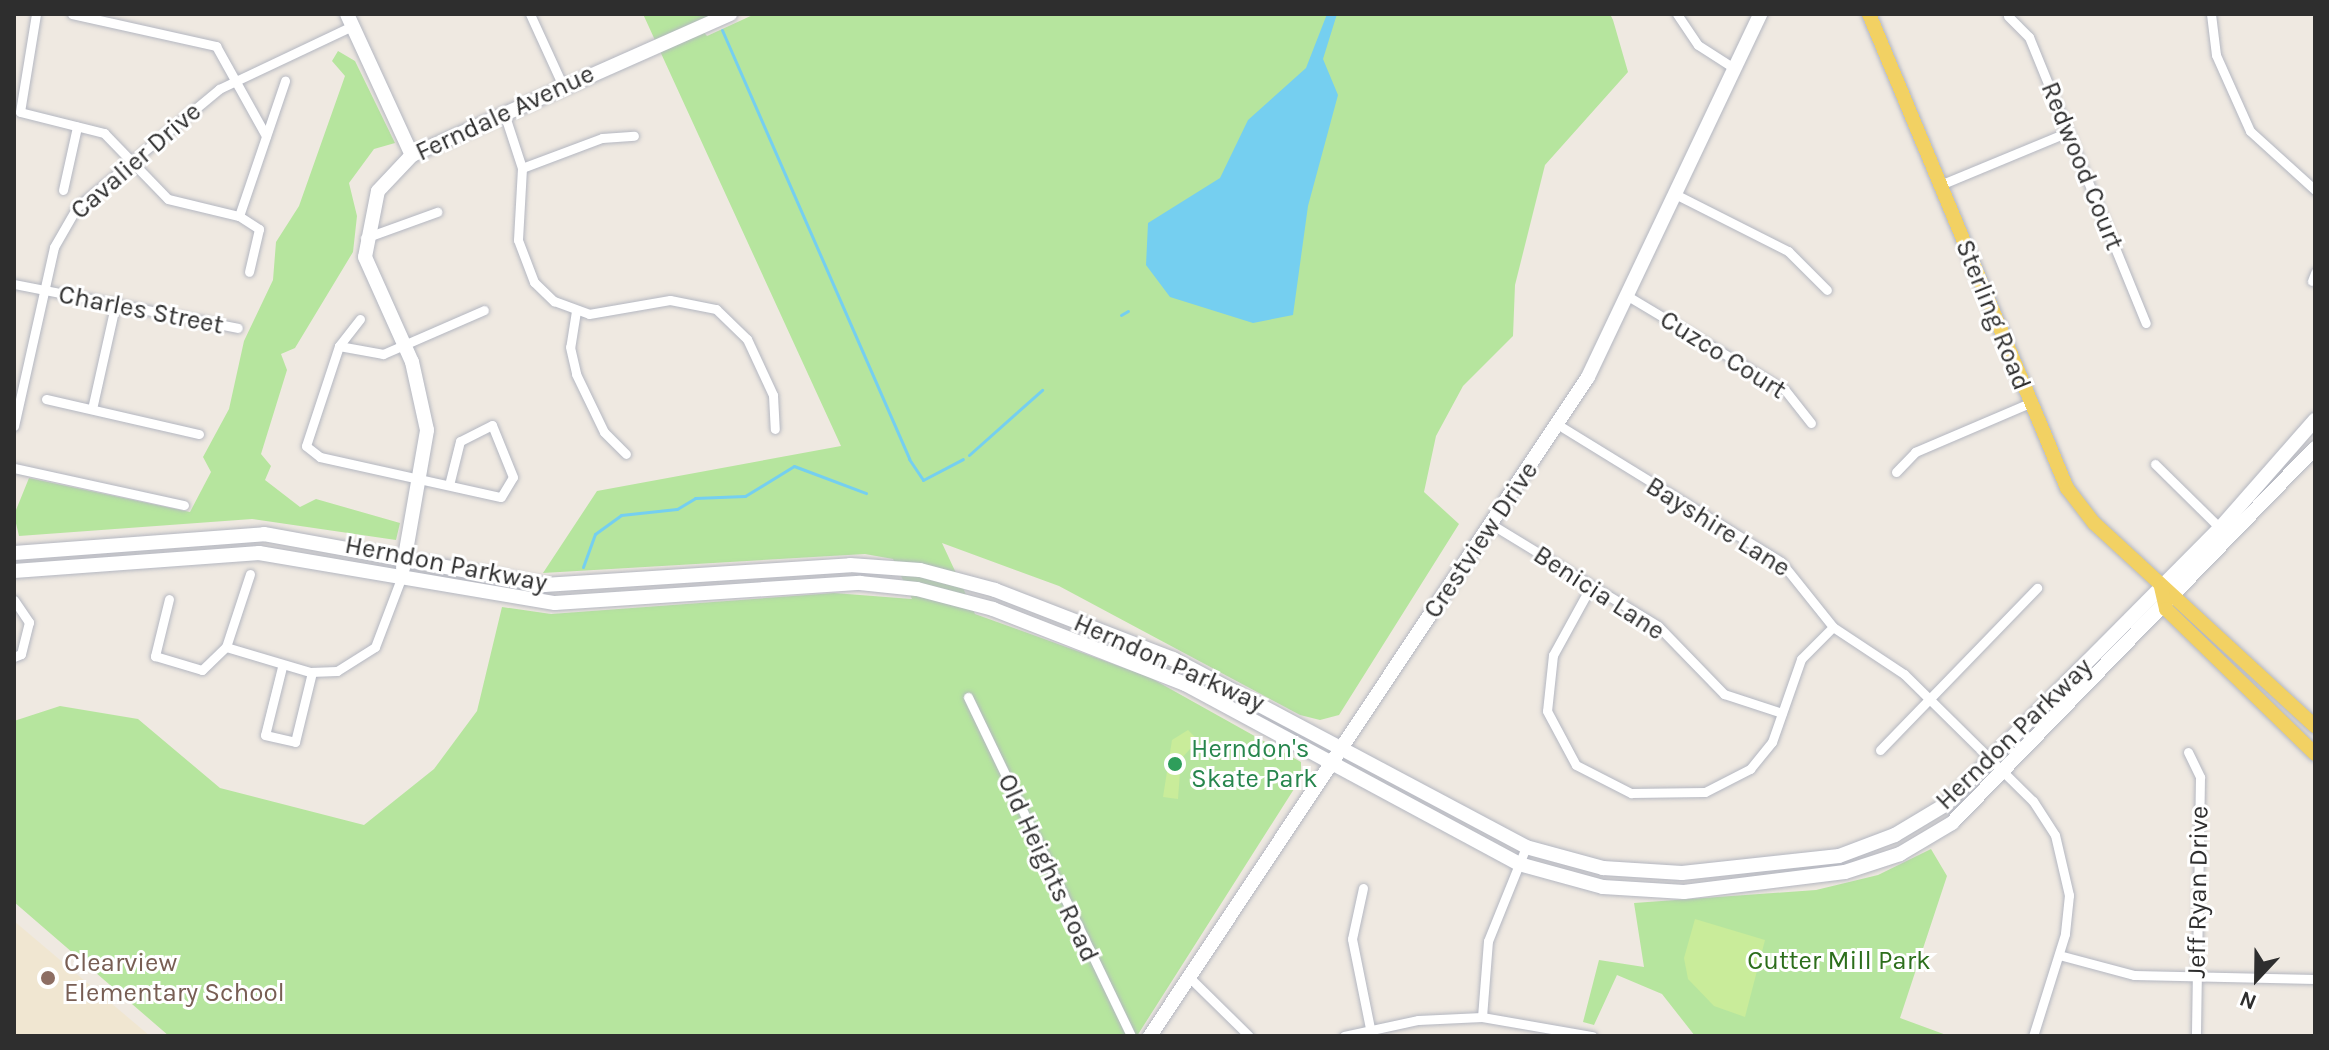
<!DOCTYPE html>
<html>
<head>
<meta charset="utf-8">
<style>
	body { margin:0 }
	#map { position:relative; width:2329px; height:1050px; overflow:hidden; background:#efe9e1; font-family:Karla,sans-serif }
	div>[style] { position:absolute }
	[style*='--x'] { left:calc(var(--x)*1px); top:calc(var(--y)*1px); width:calc(var(--w)*1px); rotate:calc(var(--a)*1deg) }
	.education>* { inset:0; background:#f0e6d1 }
	.green>* { inset:0; background:#b6e59e }
	.pitch>* { inset:0; background:#c9ec9a }
	.water>* { inset:0; background:#75cff0 }
	.stream>* { height:3px; margin:-1.5px; padding:0 1.5px; transform-origin:1.5px; border-radius:1.5px; background:#75cff0 }
	.roads { filter:drop-shadow(0 0 2px #b4b7c1) drop-shadow(0 0 2px #b4b7c1) }
	.street>* { height:9px; margin:-4.5px; padding:0 4.5px; transform-origin:4.5px; border-radius:4.5px; background:#fff }
	.secondary>* { height:14px; margin:-7px; padding:0 7px; transform-origin:7px; border-radius:7px; background:#fff }
	.primary>* { height:14px; margin:-7px; padding:0 7px; transform-origin:7px; border-radius:7px; background:#f2d163 }
	.dots>* { width:22px; height:22px; translate:-50% -50%; box-sizing:border-box; border:4px solid #fff; border-radius:50% }
	span { translate:-50% -50%; white-space:nowrap; text-align:center; line-height:1.15; -webkit-text-stroke:6px #fff; paint-order:stroke }
	.street-label { font-size:26px; color:#2e2e2e }
	.leisure-label { font-size:26px; color:#27864d }
	.left { translate:0 -50%; text-align:left }
	.park-label { font-size:26px; color:#2c6e1b }
	.education-label { font-size:26px; color:#785e54 }
	.frame { position:absolute; inset:0; border:16px solid #2e2e2e; pointer-events:none }
	.north { position:absolute; left:2217px; top:938px; width:80px; height:80px; -webkit-text-stroke:6px #fff; paint-order:stroke; rotate:202deg; font-size:22px; font-weight:700; line-height:32px; text-align:center; color:#2e2e2e }
	.north::after { content:''; display:block; margin:auto; width:28px; height:36px; background:#2e2e2e; clip-path:polygon(50% 0,100% 100%,50% 72%,0 100%) }
</style>
</head>
<body>
<div id="map">
	<div class="education">
		<i style="clip-path:polygon(14px 921px,150px 1036px,14px 1036px)"></i>
	</div>
	<div class="green">
		<i style="clip-path:polygon(643px 14px,729px 14px,700px 28px,707px 36px,755px 14px,1610px 14px,1613px 20px,1628px 72px,1545px 165px,1515px 285px,1513px 336px,1463px 386px,1436px 436px,1424px 492px,1459px 524px,1339px 715px,1320px 720px,1300px 715px,1059px 586px,942px 543px,975px 614px,1149px 677px,1301px 762px,1301px 778px,1137px 1036px,169px 1036px,14px 902px,14px 721px,60px 706px,138px 719px,220px 788px,364px 825px,434px 769px,477px 711px,502px 607px,551px 614px,834px 593px,912px 599px,893px 559px,865px 554px,543px 573px,597px 491px,841px 446px)"></i>
		<i style="clip-path:polygon(338px 51px,355px 61px,395px 143px,374px 149px,349px 183px,357px 216px,353px 252px,295px 348px,281px 354px,287px 370px,261px 454px,271px 466px,265px 480px,300px 507px,316px 499px,400px 523px,396px 540px,252px 519px,19px 536px,14px 515px,29px 478px,190px 512px,211px 472px,203px 457px,229px 409px,244px 341px,273px 280px,276px 242px,299px 206px,345px 76px,332px 61px)"></i>
		<i style="clip-path:polygon(1931px 849px,1947px 876px,1900px 1018px,1949px 1036px,1695px 1036px,1662px 994px,1617px 975px,1594px 1025px,1583px 1022px,1599px 960px,1644px 967px,1634px 903px,1816px 890px,1878px 875px)"></i>
	</div>
	<div class="pitch">
		<i style="clip-path:polygon(1188px 730px,1198px 740px,1181px 759px,1178px 799px,1163px 797px,1172px 740px)"></i>
		<i style="clip-path:polygon(1695px 919px,1765px 940px,1745px 1017px,1714px 1006px,1688px 979px,1684px 958px)"></i>
	</div>
	<div class="water">
		<i style="clip-path:polygon(1327px 14px,1337px 14px,1323px 59px,1338px 95px,1308px 206px,1293px 315px,1253px 323px,1170px 297px,1146px 265px,1148px 223px,1220px 178px,1248px 120px,1306px 68px)"></i>
	</div>
	<div class="stream">
		<i style="--x:722;--y:30;--w:468;--a:66.4"></i>
		<i style="--x:909;--y:459;--w:25;--a:56"></i>
		<i style="--x:923;--y:480;--w:45;--a:-27.7"></i>
		<i style="--x:1121;--y:315;--w:8;--a:-30"></i>
		<i style="--x:969;--y:455;--w:98;--a:-41.7"></i>
		<i style="--x:583;--y:567;--w:35;--a:-70"></i>
		<i style="--x:595;--y:534;--w:32;--a:-36"></i>
		<i style="--x:621;--y:515;--w:56;--a:-6.1"></i>
		<i style="--x:677;--y:509;--w:21;--a:-31"></i>
		<i style="--x:695;--y:498;--w:50;--a:-2.3"></i>
		<i style="--x:745;--y:496;--w:57;--a:-31.5"></i>
		<i style="--x:794;--y:466;--w:77;--a:20.6"></i>
	</div>
	<div class="roads">
		<div class="street">
			<i style="--x:36;--y:14;--w:99;--a:99.3"></i>
			<i style="--x:20;--y:112;--w:87;--a:14"></i>
			<i style="--x:104;--y:133;--w:92;--a:45.9"></i>
			<i style="--x:168;--y:199;--w:73;--a:13.5"></i>
			<i style="--x:239;--y:216;--w:143;--a:-71.2"></i>
			<i style="--x:72;--y:14;--w:148;--a:12.5"></i>
			<i style="--x:216;--y:46;--w:103;--a:60.9"></i>
			<i style="--x:530;--y:14;--w:79;--a:65.4"></i>
			<i style="--x:1677;--y:14;--w:37;--a:56"></i>
			<i style="--x:1698;--y:45;--w:43;--a:32.6"></i>
			<i style="--x:2211;--y:14;--w:41;--a:83"></i>
			<i style="--x:2216;--y:55;--w:83;--a:65.9"></i>
			<i style="--x:2250;--y:131;--w:88;--a:42.2"></i>
			<i style="--x:2008;--y:16;--w:30;--a:45"></i>
			<i style="--x:2029;--y:37;--w:309;--a:67.8"></i>
			<i style="--x:504;--y:113;--w:58;--a:71.9"></i>
			<i style="--x:522;--y:168;--w:72;--a:93.2"></i>
			<i style="--x:518;--y:240;--w:45;--a:69.1"></i>
			<i style="--x:534;--y:282;--w:28;--a:44"></i>
			<i style="--x:554;--y:301;--w:37;--a:20"></i>
			<i style="--x:589;--y:314;--w:82;--a:-9.8"></i>
			<i style="--x:670;--y:300;--w:47;--a:11.1"></i>
			<i style="--x:716;--y:309;--w:43;--a:44.1"></i>
			<i style="--x:747;--y:339;--w:62;--a:65.1"></i>
			<i style="--x:773;--y:395;--w:34;--a:87"></i>
			<i style="--x:522;--y:168;--w:85;--a:-20.6"></i>
			<i style="--x:602;--y:138;--w:32;--a:-4"></i>
			<i style="--x:1940;--y:185;--w:139;--a:-22.5"></i>
			<i style="--x:63;--y:190;--w:65;--a:-77.5"></i>
			<i style="--x:1675;--y:194;--w:127;--a:26.8"></i>
			<i style="--x:1788;--y:251;--w:55;--a:45"></i>
			<i style="--x:239;--y:216;--w:24;--a:33"></i>
			<i style="--x:259;--y:229;--w:44;--a:103.1"></i>
			<i style="--x:365;--y:238;--w:77;--a:-19.9"></i>
			<i style="--x:2312;--y:281;--w:9;--a:-69"></i>
			<i style="--x:14;--y:284;--w:228;--a:11.1"></i>
			<i style="--x:1626;--y:295;--w:185;--a:30.9"></i>
			<i style="--x:1785;--y:390;--w:42;--a:51.8"></i>
			<i style="--x:576;--y:311;--w:36;--a:99"></i>
			<i style="--x:570;--y:347;--w:28;--a:77"></i>
			<i style="--x:576;--y:374;--w:64;--a:64.2"></i>
			<i style="--x:604;--y:432;--w:31;--a:45"></i>
			<i style="--x:360;--y:319;--w:34;--a:128"></i>
			<i style="--x:339;--y:346;--w:105;--a:108.3"></i>
			<i style="--x:306;--y:446;--w:18;--a:38"></i>
			<i style="--x:320;--y:457;--w:185;--a:12.5"></i>
			<i style="--x:501;--y:497;--w:23;--a:-59"></i>
			<i style="--x:513;--y:477;--w:56;--a:-112"></i>
			<i style="--x:492;--y:425;--w:36;--a:153"></i>
			<i style="--x:460;--y:441;--w:45;--a:104"></i>
			<i style="--x:339;--y:346;--w:45;--a:10.3"></i>
			<i style="--x:383;--y:354;--w:110;--a:-23.5"></i>
			<i style="--x:46;--y:399;--w:157;--a:12.9"></i>
			<i style="--x:92;--y:409;--w:110;--a:-77.4"></i>
			<i style="--x:1557;--y:424;--w:263;--a:31.6"></i>
			<i style="--x:1781;--y:562;--w:83;--a:51.3"></i>
			<i style="--x:1833;--y:627;--w:85;--a:33.5"></i>
			<i style="--x:1904;--y:674;--w:181;--a:44.6"></i>
			<i style="--x:2033;--y:801;--w:40;--a:57.1"></i>
			<i style="--x:2055;--y:835;--w:62;--a:76.9"></i>
			<i style="--x:2069;--y:895;--w:39;--a:96"></i>
			<i style="--x:2065;--y:934;--w:107;--a:107.4"></i>
			<i style="--x:14;--y:426;--w:183;--a:-77.4"></i>
			<i style="--x:54;--y:247;--w:46;--a:-60.1"></i>
			<i style="--x:77;--y:207;--w:185;--a:-39.7"></i>
			<i style="--x:219;--y:89;--w:147;--a:-25.3"></i>
			<i style="--x:2155;--y:464;--w:91;--a:44.6"></i>
			<i style="--x:14;--y:468;--w:174;--a:12.3"></i>
			<i style="--x:1896;--y:472;--w:28;--a:-46"></i>
			<i style="--x:1915;--y:452;--w:125;--a:-23.1"></i>
			<i style="--x:1491;--y:524;--w:196;--a:31.4"></i>
			<i style="--x:1658;--y:626;--w:95;--a:45.9"></i>
			<i style="--x:1724;--y:694;--w:61;--a:18.1"></i>
			<i style="--x:250;--y:574;--w:77;--a:108.2"></i>
			<i style="--x:226;--y:647;--w:88;--a:16.6"></i>
			<i style="--x:310;--y:672;--w:27;--a:-2"></i>
			<i style="--x:337;--y:671;--w:45;--a:-32.3"></i>
			<i style="--x:375;--y:647;--w:76;--a:-69.2"></i>
			<i style="--x:1591;--y:586;--w:79;--a:118.8"></i>
			<i style="--x:1553;--y:655;--w:56;--a:96.1"></i>
			<i style="--x:1547;--y:711;--w:61;--a:61.8"></i>
			<i style="--x:1576;--y:765;--w:62;--a:27"></i>
			<i style="--x:1631;--y:793;--w:74;--a:-0.8"></i>
			<i style="--x:1705;--y:792;--w:51;--a:-27.1"></i>
			<i style="--x:1750;--y:769;--w:35;--a:-51"></i>
			<i style="--x:1772;--y:742;--w:88;--a:-70.7"></i>
			<i style="--x:1801;--y:659;--w:45;--a:-45"></i>
			<i style="--x:169;--y:599;--w:59;--a:103.8"></i>
			<i style="--x:155;--y:656;--w:49;--a:16.6"></i>
			<i style="--x:202;--y:670;--w:33;--a:-44"></i>
			<i style="--x:14;--y:600;--w:27;--a:56"></i>
			<i style="--x:29;--y:622;--w:33;--a:104"></i>
			<i style="--x:21;--y:654;--w:8;--a:157"></i>
			<i style="--x:282;--y:667;--w:70;--a:104"></i>
			<i style="--x:265;--y:735;--w:31;--a:13"></i>
			<i style="--x:295;--y:742;--w:72;--a:-76.3"></i>
			<i style="--x:968;--y:697;--w:376;--a:64.3"></i>
			<i style="--x:1880;--y:750;--w:226;--a:-45.9"></i>
			<i style="--x:2188;--y:752;--w:28;--a:64"></i>
			<i style="--x:2200;--y:777;--w:259;--a:90.9"></i>
			<i style="--x:1363;--y:888;--w:52;--a:102.2"></i>
			<i style="--x:1352;--y:939;--w:91;--a:78.6"></i>
			<i style="--x:2059;--y:955;--w:78;--a:14.9"></i>
			<i style="--x:2134;--y:975;--w:181;--a:1.3"></i>
			<i style="--x:1189;--y:977;--w:84;--a:44.5"></i>
			<i style="--x:1482;--y:1017;--w:76;--a:-85.5"></i>
			<i style="--x:1488;--y:941;--w:101;--a:-68"></i>
			<i style="--x:1344;--y:1036;--w:76;--a:-12.2"></i>
			<i style="--x:1418;--y:1020;--w:64;--a:-2.7"></i>
			<i style="--x:1482;--y:1017;--w:112;--a:9.8"></i>
		</div>
		<div class="secondary">
			<i style="--x:347;--y:14;--w:155;--a:65.3"></i>
			<i style="--x:14;--y:553;--w:251;--a:-4.3"></i>
			<i style="--x:264;--y:534;--w:285;--a:10.3"></i>
			<i style="--x:544;--y:585;--w:307;--a:-3.7"></i>
			<i style="--x:850;--y:565;--w:70;--a:4.1"></i>
			<i style="--x:920;--y:570;--w:78;--a:14.9"></i>
			<i style="--x:995;--y:590;--w:191;--a:21.2"></i>
			<i style="--x:1173;--y:659;--w:400;--a:28"></i>
			<i style="--x:1526;--y:847;--w:80;--a:15.3"></i>
			<i style="--x:1603;--y:868;--w:79;--a:3.6"></i>
			<i style="--x:1682;--y:873;--w:158;--a:-6.2"></i>
			<i style="--x:1839;--y:856;--w:60;--a:-20.6"></i>
			<i style="--x:1895;--y:835;--w:58;--a:-31"></i>
			<i style="--x:1945;--y:805;--w:390;--a:-45.2"></i>
			<i style="--x:2220;--y:528;--w:144;--a:-48.7"></i>
			<i style="--x:403;--y:568;--w:140;--a:-80.1"></i>
			<i style="--x:427;--y:430;--w:70;--a:-102.4"></i>
			<i style="--x:412;--y:362;--w:115;--a:-114.1"></i>
			<i style="--x:365;--y:257;--w:67;--a:-78.9"></i>
			<i style="--x:378;--y:191;--w:50;--a:-46.6"></i>
			<i style="--x:412;--y:155;--w:348;--a:-23.9"></i>
			<i style="--x:14;--y:571;--w:246;--a:-4.2"></i>
			<i style="--x:259;--y:553;--w:300;--a:9.6"></i>
			<i style="--x:555;--y:603;--w:306;--a:-3.8"></i>
			<i style="--x:860;--y:583;--w:57;--a:6"></i>
			<i style="--x:917;--y:589;--w:79;--a:14.7"></i>
			<i style="--x:993;--y:609;--w:206;--a:21.3"></i>
			<i style="--x:1185;--y:684;--w:379;--a:28.3"></i>
			<i style="--x:1519;--y:864;--w:87;--a:15.3"></i>
			<i style="--x:1603;--y:887;--w:81;--a:3.5"></i>
			<i style="--x:1684;--y:892;--w:162;--a:-7.1"></i>
			<i style="--x:1845;--y:872;--w:58;--a:-18.1"></i>
			<i style="--x:1900;--y:854;--w:61;--a:-30.8"></i>
			<i style="--x:1952;--y:823;--w:522;--a:-45.93"></i>
			<i style="--x:1150;--y:1036;--w:791;--a:-56.39"></i>
			<i style="--x:1588;--y:377;--w:402;--a:-64.6"></i>
		</div>
		<div class="primary">
			<i style="--x:1869;--y:14;--w:514;--a:67.33"></i>
			<i style="--x:2067;--y:488;--w:44;--a:52.4"></i>
			<i style="--x:2094;--y:523;--w:300;--a:42.6"></i>
			<i style="--x:2161;--y:587;--w:23;--a:77"></i>
			<i style="--x:2166;--y:609;--w:208;--a:44.2"></i>
		</div>
	</div>
	<div class="dots">
		<i style="left:1175px;top:764px;background:#2e9e5b"></i>
		<i style="left:48px;top:978px;background:#8d6e63"></i>
	</div>
	<div class="street-label">
		<span style="left:505px;top:113px;rotate:-25deg">Ferndale Avenue</span>
		<span style="left:136px;top:161px;rotate:-41deg">Cavalier Drive</span>
		<span style="left:2082px;top:166px;rotate:68deg">Redwood Court</span>
		<span style="left:141px;top:310px;rotate:11deg">Charles Street</span>
		<span style="left:1993px;top:315px;rotate:68deg">Sterling Road</span>
		<span style="left:1723px;top:355px;rotate:32deg">Cuzco Court</span>
		<span style="left:1718px;top:527px;rotate:32deg">Bayshire Lane</span>
		<span style="left:1481px;top:540px;rotate:-56deg">Crestview Drive</span>
		<span style="left:446px;top:564px;rotate:11deg">Herndon Parkway</span>
		<span style="left:1599px;top:593px;rotate:33deg">Benicia Lane</span>
		<span style="left:1169px;top:663px;rotate:24deg">Herndon Parkway</span>
		<span style="left:2014px;top:734px;rotate:-44deg">Herndon Parkway</span>
		<span style="left:1048px;top:868px;rotate:65deg">Old Heights Road</span>
		<span style="left:2198px;top:892px;rotate:-89deg">Jeff Ryan Drive</span>
	</div>
	<div class="leisure-label">
		<span class="left" style="left:1191px;top:764px">Herndon's<br>Skate Park</span>
	</div>
	<div class="park-label">
		<span style="left:1839px;top:961px">Cutter Mill Park</span>
	</div>
	<div class="education-label">
		<span class="left" style="left:64px;top:978px">Clearview<br>Elementary School</span>
	</div>
	<div class="frame"></div>
	<div class="north">N</div>
</div>
</body>
</html>
